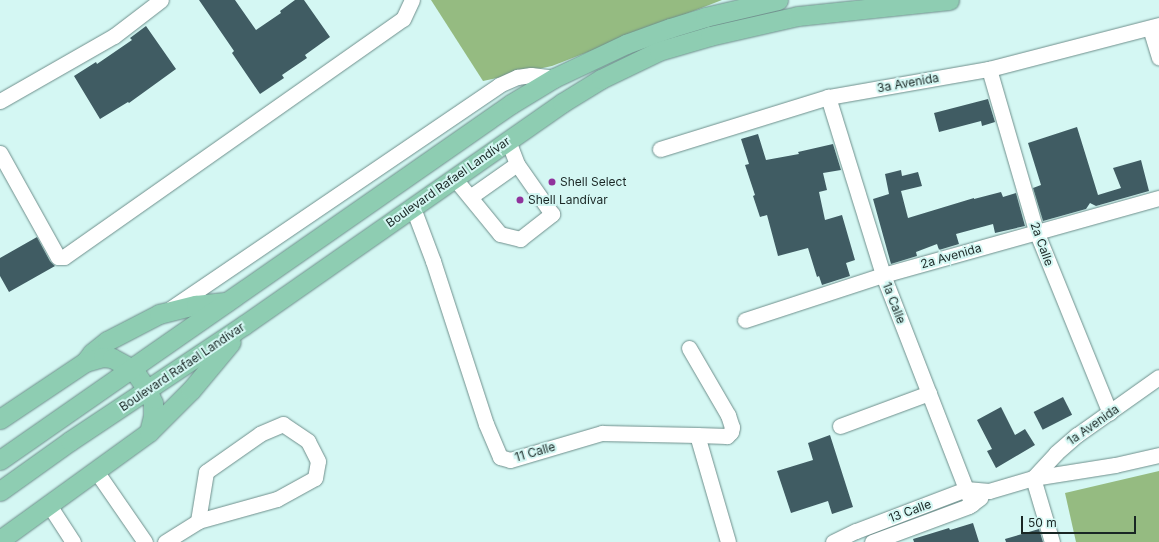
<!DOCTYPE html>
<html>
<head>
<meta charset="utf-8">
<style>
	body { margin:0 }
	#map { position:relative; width:1159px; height:542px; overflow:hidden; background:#d4f7f3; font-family:Inter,sans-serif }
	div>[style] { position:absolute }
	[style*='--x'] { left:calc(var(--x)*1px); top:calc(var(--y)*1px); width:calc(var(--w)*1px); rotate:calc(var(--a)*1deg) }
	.forest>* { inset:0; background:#95bb81 }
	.building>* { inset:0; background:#405c63; transform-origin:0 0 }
	.roads { filter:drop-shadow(0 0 1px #6f8f8c) drop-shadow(0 0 1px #6f8f8c) }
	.minor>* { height:15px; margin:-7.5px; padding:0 7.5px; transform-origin:7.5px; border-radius:7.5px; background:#fff }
	.major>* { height:19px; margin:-9.5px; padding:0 9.5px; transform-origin:9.5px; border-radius:9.5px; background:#8ecdb2 }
	.dots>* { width:11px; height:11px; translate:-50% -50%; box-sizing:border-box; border:2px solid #d4f7f3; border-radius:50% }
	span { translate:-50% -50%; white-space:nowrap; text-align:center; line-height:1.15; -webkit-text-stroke:4px #d4f7f3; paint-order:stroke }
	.street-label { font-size:12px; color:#192624 }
	.poi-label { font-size:12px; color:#192624 }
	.left { translate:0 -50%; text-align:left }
	.scale { position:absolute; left:1021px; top:516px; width:115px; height:18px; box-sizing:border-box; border:2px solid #192624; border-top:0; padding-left:5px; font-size:12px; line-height:14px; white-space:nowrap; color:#192624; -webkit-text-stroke:3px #d4f7f3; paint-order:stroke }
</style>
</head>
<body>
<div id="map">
	<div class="forest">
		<i style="clip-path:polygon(431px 0,722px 0,552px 66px,483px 81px)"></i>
		<i style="clip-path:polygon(1159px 471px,1159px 542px,1076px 542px,1065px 493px)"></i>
	</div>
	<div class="building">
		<i style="clip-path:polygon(199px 0,235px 0,256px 30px,281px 13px,280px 11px,295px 0,304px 0,330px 37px,305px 55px,307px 58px,282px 75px,284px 78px,260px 94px,232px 53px,234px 51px)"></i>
		<i style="clip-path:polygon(146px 26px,176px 69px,129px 103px,128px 102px,100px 119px,74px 76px,96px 62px,97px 64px,132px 40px,130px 38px)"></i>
		<i style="clip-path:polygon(988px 99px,995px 122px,982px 126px,981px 121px,939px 132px,934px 113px)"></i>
		<i style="clip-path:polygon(1077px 127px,1098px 195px,1121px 188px,1113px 168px,1141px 160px,1149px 191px,1096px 206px,1090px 203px,1086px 209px,1043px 221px,1033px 188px,1041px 185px,1028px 143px)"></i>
		<i style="clip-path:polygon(758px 134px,766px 160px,799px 154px,798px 152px,833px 144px,841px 170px,823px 173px,827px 190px,819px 192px,825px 220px,842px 215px,855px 260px,846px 263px,850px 276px,822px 285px,819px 276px,817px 277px,808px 248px,778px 256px,767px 215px,760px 217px,753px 196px,755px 195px,745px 165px,749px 164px,741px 139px)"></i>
		<i style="clip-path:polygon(901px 170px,902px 176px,918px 172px,922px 186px,901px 191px,908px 218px,974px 198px,974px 199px,1001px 192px,1003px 197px,1016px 193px,1025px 226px,995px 233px,993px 224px,956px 234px,959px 244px,939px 250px,937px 244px,916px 252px,917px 256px,891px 264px,873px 199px,889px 194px,885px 174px)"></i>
		<i style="clip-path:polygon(37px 237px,50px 261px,55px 266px,9px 292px,0 276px,0 258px)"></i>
		<i style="left:1063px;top:397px;width:20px;height:33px;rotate:63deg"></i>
		<i style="clip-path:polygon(1001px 407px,1015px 435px,1025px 429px,1035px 445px,996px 468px,987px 451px,992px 449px,977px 420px)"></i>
		<i style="clip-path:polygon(830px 435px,853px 507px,832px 514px,828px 501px,791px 513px,777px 471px,813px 460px,808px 443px)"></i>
		<i style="clip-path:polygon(973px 523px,979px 542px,914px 542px,913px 539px,949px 528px,950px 530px)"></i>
		<i style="clip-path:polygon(1039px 529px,1043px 542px,1006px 542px,1005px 539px)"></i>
	</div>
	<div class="roads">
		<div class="minor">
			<i style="--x:1150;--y:28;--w:31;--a:73"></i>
			<i style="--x:989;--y:69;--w:169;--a:73.8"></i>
			<i style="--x:1036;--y:231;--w:196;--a:67.9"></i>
			<i style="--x:828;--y:97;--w:186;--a:72.8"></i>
			<i style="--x:883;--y:275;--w:246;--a:68.8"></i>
			<i style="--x:0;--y:101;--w:131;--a:-29.7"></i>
			<i style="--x:114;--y:36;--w:59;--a:-37.5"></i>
			<i style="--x:660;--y:149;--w:176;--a:-17.2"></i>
			<i style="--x:828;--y:97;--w:163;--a:-9.9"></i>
			<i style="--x:989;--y:69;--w:176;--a:-14.5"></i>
			<i style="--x:0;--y:153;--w:119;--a:60.9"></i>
			<i style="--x:58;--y:257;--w:6;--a:0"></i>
			<i style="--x:64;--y:257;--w:414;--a:-35.1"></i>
			<i style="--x:403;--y:19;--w:21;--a:-65"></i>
			<i style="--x:455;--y:179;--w:71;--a:50.7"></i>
			<i style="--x:500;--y:234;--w:21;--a:14"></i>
			<i style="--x:520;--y:239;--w:41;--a:-38"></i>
			<i style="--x:552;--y:214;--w:61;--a:-125"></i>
			<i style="--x:517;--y:164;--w:26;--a:-111"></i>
			<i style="--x:470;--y:197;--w:57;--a:-35.1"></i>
			<i style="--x:413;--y:208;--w:57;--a:69.3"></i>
			<i style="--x:433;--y:261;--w:171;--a:72"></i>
			<i style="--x:486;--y:424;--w:36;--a:67"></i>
			<i style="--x:500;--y:457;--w:10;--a:17"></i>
			<i style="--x:510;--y:460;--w:96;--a:-16.4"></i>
			<i style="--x:602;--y:433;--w:95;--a:1.2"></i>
			<i style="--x:697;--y:435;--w:111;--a:73.8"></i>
			<i style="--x:170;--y:309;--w:398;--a:-34.2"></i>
			<i style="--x:499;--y:85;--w:20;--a:-24"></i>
			<i style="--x:517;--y:77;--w:14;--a:-8"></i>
			<i style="--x:531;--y:75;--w:23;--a:7"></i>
			<i style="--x:745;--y:320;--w:145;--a:-18.1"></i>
			<i style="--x:883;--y:275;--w:287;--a:-15.6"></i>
			<i style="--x:689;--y:348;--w:78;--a:59.8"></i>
			<i style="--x:728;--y:415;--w:13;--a:72"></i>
			<i style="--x:732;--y:427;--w:5;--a:101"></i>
			<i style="--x:731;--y:432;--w:6;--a:135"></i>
			<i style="--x:727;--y:436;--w:30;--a:-178"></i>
			<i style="--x:840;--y:426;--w:95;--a:-20.3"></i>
			<i style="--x:96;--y:471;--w:86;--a:55.4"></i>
			<i style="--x:1033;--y:478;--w:34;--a:-47"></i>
			<i style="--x:1056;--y:453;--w:28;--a:-41"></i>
			<i style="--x:1077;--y:435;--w:100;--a:-35.3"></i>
			<i style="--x:1033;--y:478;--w:67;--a:73.5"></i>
			<i style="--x:49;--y:505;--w:44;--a:57"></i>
			<i style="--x:165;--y:542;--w:39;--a:-32"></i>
			<i style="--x:198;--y:521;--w:82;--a:-15.6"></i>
			<i style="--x:277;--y:499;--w:43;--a:-28.9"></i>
			<i style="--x:315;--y:478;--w:17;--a:-80"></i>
			<i style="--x:318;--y:461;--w:22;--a:-117"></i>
			<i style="--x:308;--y:441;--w:30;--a:-146"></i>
			<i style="--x:283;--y:424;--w:25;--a:157"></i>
			<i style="--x:260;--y:434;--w:66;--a:144.9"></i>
			<i style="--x:206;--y:472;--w:50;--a:99.3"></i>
			<i style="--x:833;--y:542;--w:25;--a:-26"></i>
			<i style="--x:856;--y:531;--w:118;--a:-20.9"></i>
			<i style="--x:966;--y:489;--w:23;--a:5"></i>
			<i style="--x:989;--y:491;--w:46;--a:-16.5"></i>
			<i style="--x:1033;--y:478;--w:83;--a:-9"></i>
			<i style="--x:1115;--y:465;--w:45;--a:-12.8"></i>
			<i style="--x:872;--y:542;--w:103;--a:-20.4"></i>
			<i style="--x:969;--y:506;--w:14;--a:-36"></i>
		</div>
		<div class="major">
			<i style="--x:85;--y:362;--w:11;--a:-52"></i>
			<i style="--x:92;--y:353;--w:19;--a:-39"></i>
			<i style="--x:107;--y:341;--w:59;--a:-27.4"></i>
			<i style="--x:159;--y:314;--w:38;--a:-14"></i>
			<i style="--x:196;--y:305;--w:31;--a:-6"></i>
			<i style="--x:0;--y:419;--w:102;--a:-33.8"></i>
			<i style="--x:85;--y:362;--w:19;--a:-16"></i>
			<i style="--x:103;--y:357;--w:9;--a:6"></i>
			<i style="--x:112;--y:358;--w:24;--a:28"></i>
			<i style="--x:133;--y:369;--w:25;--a:56"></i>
			<i style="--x:147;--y:390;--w:14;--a:65"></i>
			<i style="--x:153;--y:403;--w:13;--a:90"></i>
			<i style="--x:153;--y:416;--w:16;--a:104"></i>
			<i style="--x:0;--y:460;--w:623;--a:-34.86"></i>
			<i style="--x:511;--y:104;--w:50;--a:-31.2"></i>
			<i style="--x:554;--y:78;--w:80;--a:-25.3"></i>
			<i style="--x:626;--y:44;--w:47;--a:-20"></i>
			<i style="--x:670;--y:28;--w:37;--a:-17"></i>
			<i style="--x:705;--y:17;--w:75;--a:-13.1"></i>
			<i style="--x:0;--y:491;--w:86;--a:-35.5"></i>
			<i style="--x:70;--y:441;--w:209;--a:-33.7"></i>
			<i style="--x:244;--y:325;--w:388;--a:-34.9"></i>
			<i style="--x:562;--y:103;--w:46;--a:-31.6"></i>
			<i style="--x:601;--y:79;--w:64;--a:-25.8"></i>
			<i style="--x:659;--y:51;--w:53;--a:-16.4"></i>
			<i style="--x:710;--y:36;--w:90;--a:-12.8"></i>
			<i style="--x:798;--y:16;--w:152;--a:-6"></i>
			<i style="--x:0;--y:540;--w:184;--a:-35.9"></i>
			<i style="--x:149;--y:432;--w:59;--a:-45"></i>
			<i style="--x:191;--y:390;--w:62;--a:-50.2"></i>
		</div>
	</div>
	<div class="dots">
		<i style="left:552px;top:182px;background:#90339c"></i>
		<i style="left:520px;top:200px;background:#90339c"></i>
	</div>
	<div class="street-label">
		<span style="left:908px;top:83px;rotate:-10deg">3a Avenida</span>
		<span style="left:448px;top:182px;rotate:-35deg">Boulevard Rafael Landívar</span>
		<span style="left:1042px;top:244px;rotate:70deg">2a Calle</span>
		<span style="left:951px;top:256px;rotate:-16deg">2a Avenida</span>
		<span style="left:894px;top:303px;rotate:69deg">1a Calle</span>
		<span style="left:182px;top:367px;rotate:-34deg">Boulevard Rafael Landívar</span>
		<span style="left:1093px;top:425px;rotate:-35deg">1a Avenida</span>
		<span style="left:535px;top:452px;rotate:-16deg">11 Calle</span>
		<span style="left:910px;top:511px;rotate:-20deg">13 Calle</span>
	</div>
	<div class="poi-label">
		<span class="left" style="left:560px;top:182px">Shell Select</span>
		<span class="left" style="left:528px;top:200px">Shell Landívar</span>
	</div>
	<div class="scale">50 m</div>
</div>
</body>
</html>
